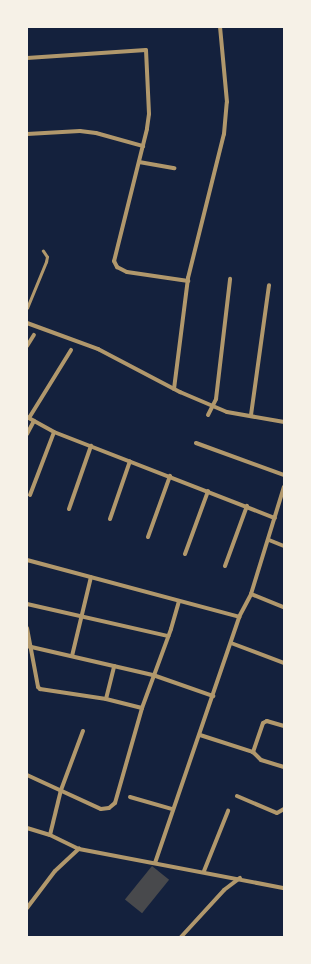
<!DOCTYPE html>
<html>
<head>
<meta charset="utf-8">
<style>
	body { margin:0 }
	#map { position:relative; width:311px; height:964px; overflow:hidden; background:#14213d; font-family:"Asap Condensed",sans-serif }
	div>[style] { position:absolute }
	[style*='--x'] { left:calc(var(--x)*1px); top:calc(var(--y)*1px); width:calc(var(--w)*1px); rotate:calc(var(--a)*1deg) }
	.building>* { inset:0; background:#48494c; transform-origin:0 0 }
	.service>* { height:2.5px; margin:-1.25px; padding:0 1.25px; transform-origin:1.25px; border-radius:1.25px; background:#b1986c }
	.minor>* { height:4px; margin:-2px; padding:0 2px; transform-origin:2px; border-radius:2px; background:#b1986c }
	span { translate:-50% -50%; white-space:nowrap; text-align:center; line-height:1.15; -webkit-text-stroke:3.5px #f6f1e7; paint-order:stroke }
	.frame { position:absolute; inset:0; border:28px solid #f6f1e7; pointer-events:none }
</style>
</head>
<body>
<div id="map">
	<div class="building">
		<i style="left:152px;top:866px;width:22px;height:43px;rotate:39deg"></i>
	</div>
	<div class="service">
		<i style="--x:27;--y:308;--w:50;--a:-67.6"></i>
		<i style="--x:46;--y:262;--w:5;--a:-79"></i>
		<i style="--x:47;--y:257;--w:7;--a:-124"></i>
	</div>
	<div class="minor">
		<i style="--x:27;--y:58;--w:119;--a:-3.8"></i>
		<i style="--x:146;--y:50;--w:64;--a:87.3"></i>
		<i style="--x:149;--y:114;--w:15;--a:98"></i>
		<i style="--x:147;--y:129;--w:136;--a:104"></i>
		<i style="--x:114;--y:261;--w:7;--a:63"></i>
		<i style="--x:117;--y:267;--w:11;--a:27"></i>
		<i style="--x:127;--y:272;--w:62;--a:8.4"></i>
		<i style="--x:27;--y:134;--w:53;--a:-3.2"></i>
		<i style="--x:80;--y:131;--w:16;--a:7"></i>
		<i style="--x:96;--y:133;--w:49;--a:15.5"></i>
		<i style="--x:139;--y:162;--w:36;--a:10"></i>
		<i style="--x:27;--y:323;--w:76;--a:20.1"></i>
		<i style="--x:98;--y:349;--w:93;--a:27.7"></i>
		<i style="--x:180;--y:392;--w:51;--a:23.1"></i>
		<i style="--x:227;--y:412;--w:58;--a:10"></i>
		<i style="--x:27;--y:346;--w:13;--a:-58"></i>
		<i style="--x:174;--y:389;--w:112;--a:-82.8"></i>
		<i style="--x:188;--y:278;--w:148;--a:-76"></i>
		<i style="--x:224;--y:134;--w:32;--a:-85"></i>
		<i style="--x:227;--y:102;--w:75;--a:-95.3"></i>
		<i style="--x:208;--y:415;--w:18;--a:-63"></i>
		<i style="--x:216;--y:399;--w:121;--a:-83.3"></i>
		<i style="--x:251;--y:415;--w:131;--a:-82.1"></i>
		<i style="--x:27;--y:417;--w:31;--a:29"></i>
		<i style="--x:54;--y:432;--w:237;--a:21.3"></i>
		<i style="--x:29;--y:418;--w:80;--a:-58.3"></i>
		<i style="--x:27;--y:434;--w:15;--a:-62"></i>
		<i style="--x:196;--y:443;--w:94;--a:20"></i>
		<i style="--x:30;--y:495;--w:67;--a:-69.1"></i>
		<i style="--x:69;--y:509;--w:67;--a:-70.8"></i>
		<i style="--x:110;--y:519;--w:61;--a:-71"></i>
		<i style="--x:148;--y:537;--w:65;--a:-70.2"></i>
		<i style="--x:269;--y:540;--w:16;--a:22"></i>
		<i style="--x:185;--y:554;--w:67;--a:-69.9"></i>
		<i style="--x:27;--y:560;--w:220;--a:15"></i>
		<i style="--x:225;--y:566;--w:64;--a:-69.9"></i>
		<i style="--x:251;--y:594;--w:35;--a:22"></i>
		<i style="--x:27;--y:604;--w:145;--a:12.8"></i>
		<i style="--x:27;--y:628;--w:60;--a:79.4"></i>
		<i style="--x:38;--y:687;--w:3;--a:45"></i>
		<i style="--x:40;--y:689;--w:67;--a:8.6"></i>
		<i style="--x:106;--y:699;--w:37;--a:14"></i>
		<i style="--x:231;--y:643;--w:57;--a:20.7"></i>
		<i style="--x:27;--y:646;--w:129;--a:13"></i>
		<i style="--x:153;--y:675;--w:64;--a:19.3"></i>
		<i style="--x:72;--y:656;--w:81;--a:-76.5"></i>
		<i style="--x:106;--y:699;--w:34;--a:-76"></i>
		<i style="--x:284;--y:726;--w:18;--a:-164"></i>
		<i style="--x:267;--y:721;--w:4;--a:153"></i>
		<i style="--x:263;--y:723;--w:31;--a:109"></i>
		<i style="--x:253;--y:752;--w:11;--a:45"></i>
		<i style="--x:261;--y:760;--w:24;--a:17"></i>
		<i style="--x:200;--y:735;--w:56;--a:17.8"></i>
		<i style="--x:27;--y:775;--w:81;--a:24.7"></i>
		<i style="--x:101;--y:809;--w:8;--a:-7"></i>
		<i style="--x:109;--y:808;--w:8;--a:-40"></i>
		<i style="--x:115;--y:803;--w:99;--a:-74.1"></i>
		<i style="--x:142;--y:708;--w:84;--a:-69.8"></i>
		<i style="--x:171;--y:629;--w:29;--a:-74"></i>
		<i style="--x:237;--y:796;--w:43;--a:23"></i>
		<i style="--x:277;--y:813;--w:8;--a:-30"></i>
		<i style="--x:130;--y:797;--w:44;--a:15.9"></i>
		<i style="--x:27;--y:828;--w:24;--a:17"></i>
		<i style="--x:50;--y:835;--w:32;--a:26"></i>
		<i style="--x:79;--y:849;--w:209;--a:10.8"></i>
		<i style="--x:50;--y:835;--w:46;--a:-76.3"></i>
		<i style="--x:61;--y:790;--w:63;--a:-69.6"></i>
		<i style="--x:155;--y:863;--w:260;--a:-71.1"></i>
		<i style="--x:239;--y:617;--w:26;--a:-62"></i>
		<i style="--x:251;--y:594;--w:112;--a:-72.9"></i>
		<i style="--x:204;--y:871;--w:65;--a:-68.2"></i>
		<i style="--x:27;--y:908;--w:46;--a:-52.9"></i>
		<i style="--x:55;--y:871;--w:33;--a:-43"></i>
		<i style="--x:181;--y:937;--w:64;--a:-47.5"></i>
		<i style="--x:224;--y:890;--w:20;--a:-37"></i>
	</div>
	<div class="frame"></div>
</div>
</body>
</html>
